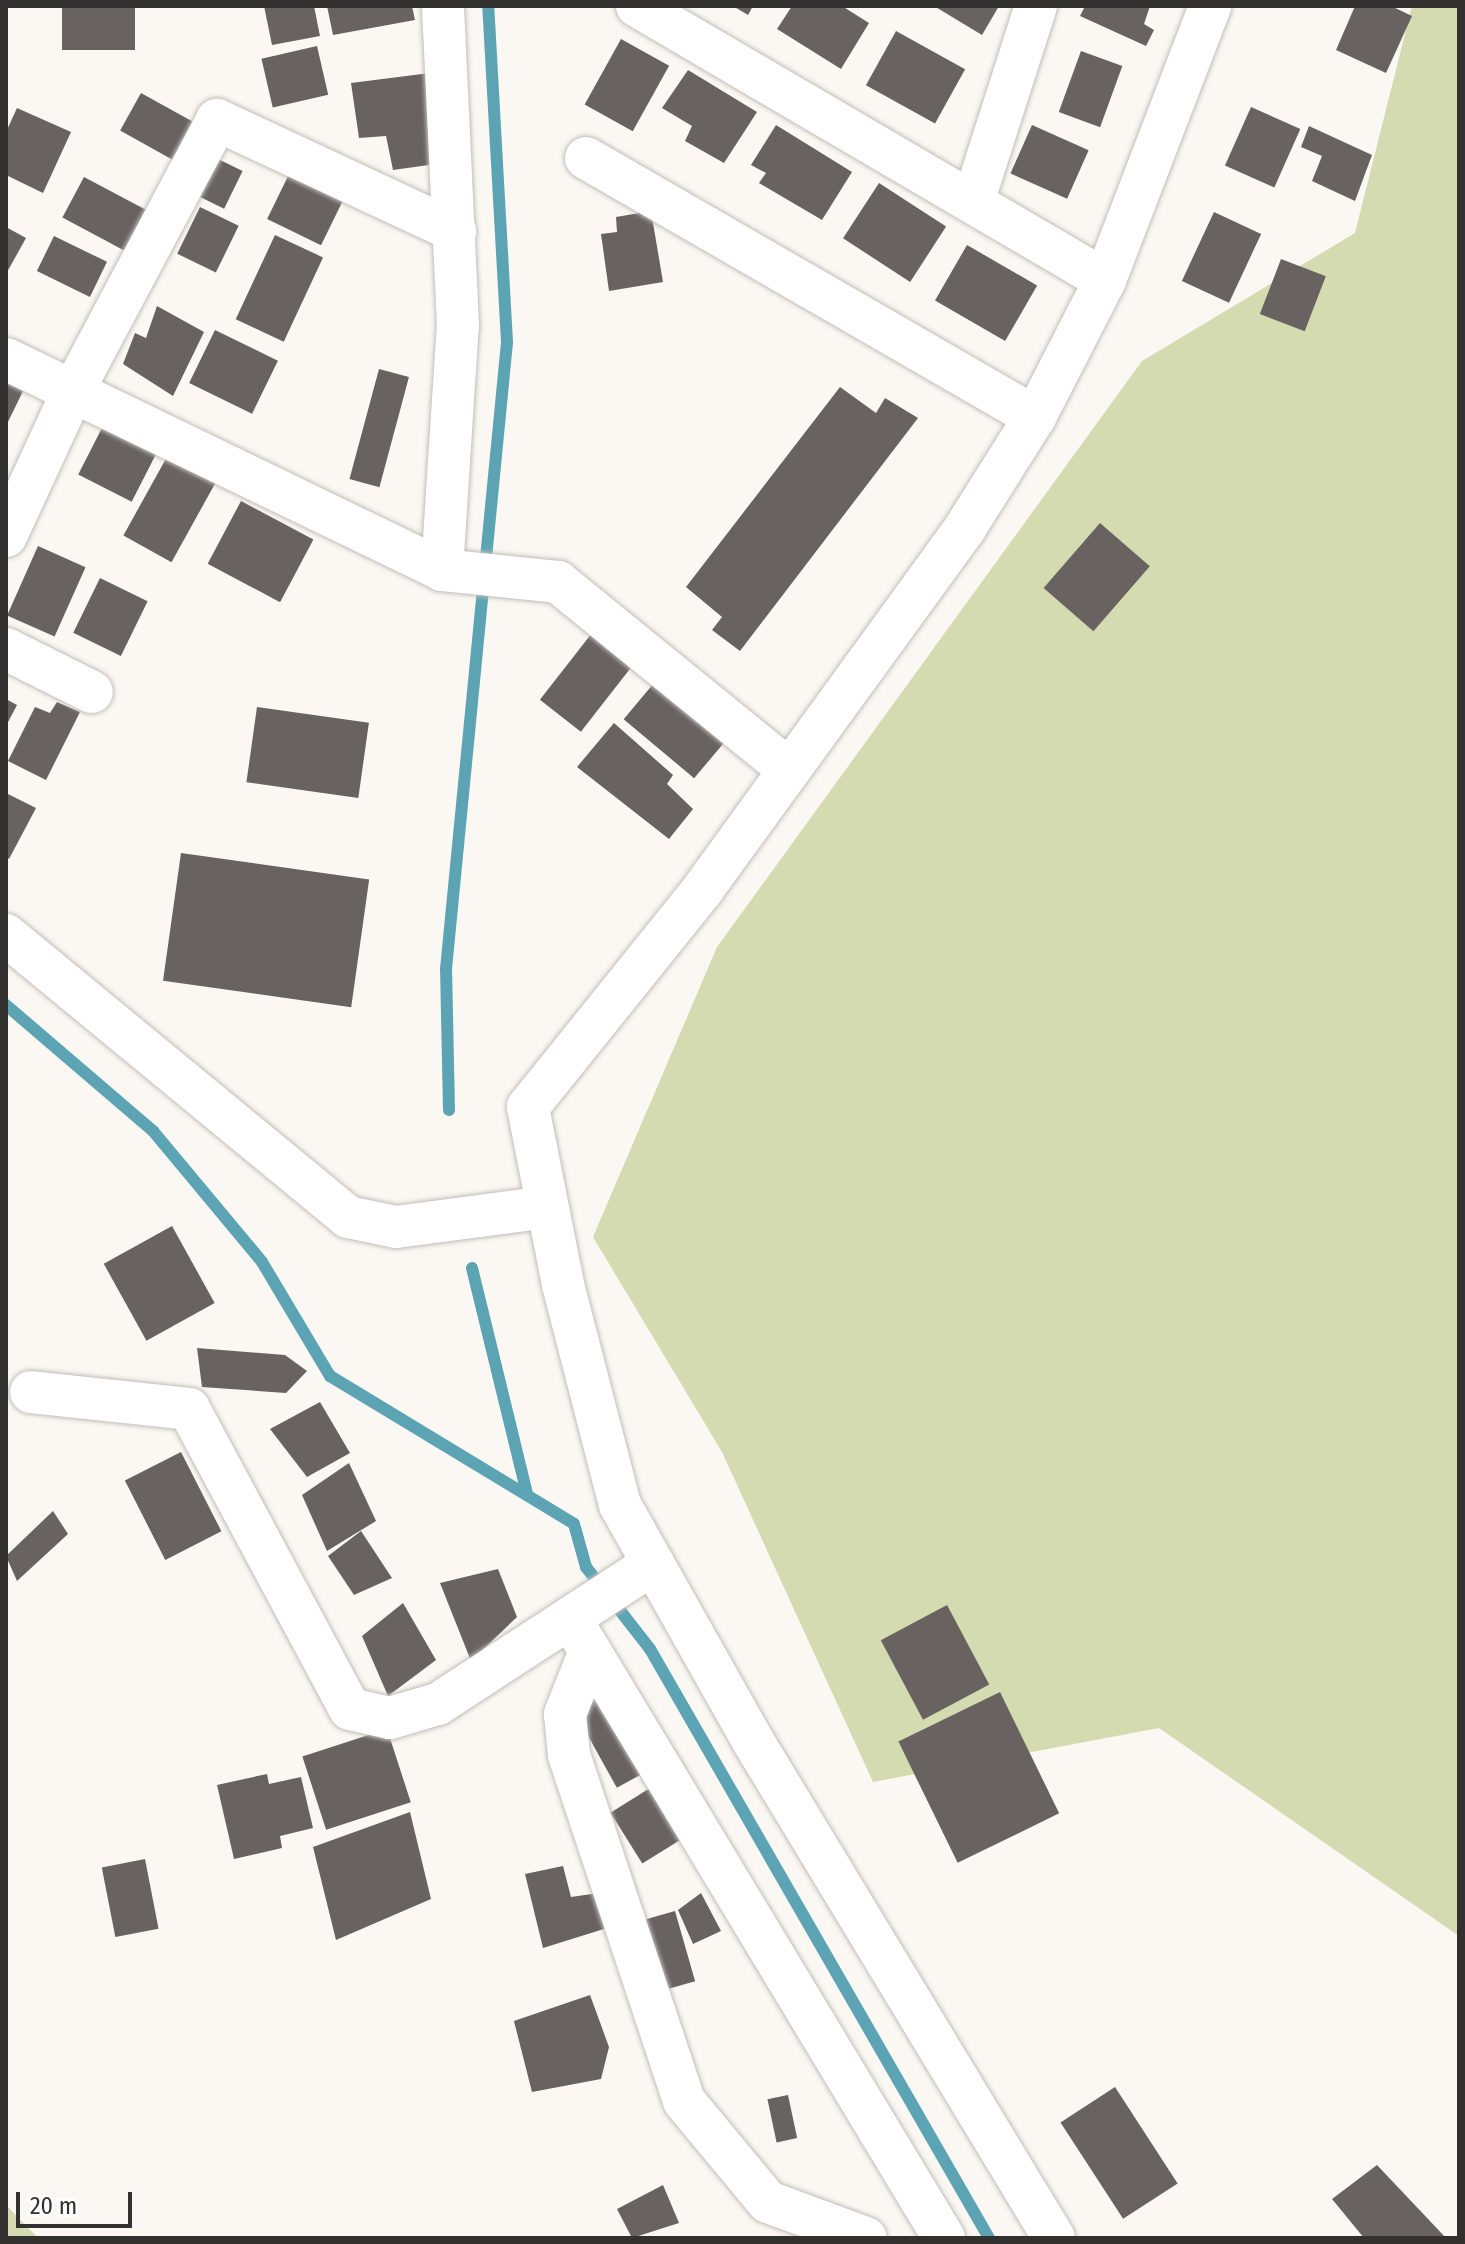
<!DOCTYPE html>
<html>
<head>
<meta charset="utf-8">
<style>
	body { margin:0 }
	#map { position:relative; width:1465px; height:2244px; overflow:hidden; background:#fbf7f2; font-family:"Fira Sans Condensed",sans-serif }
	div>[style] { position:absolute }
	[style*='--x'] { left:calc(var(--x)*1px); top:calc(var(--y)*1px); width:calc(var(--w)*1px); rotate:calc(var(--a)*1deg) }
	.green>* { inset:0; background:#d4dbb1 }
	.stream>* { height:12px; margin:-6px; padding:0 6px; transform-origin:6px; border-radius:6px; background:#5ca4b4 }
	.building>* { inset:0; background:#686261; transform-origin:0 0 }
	.roads { filter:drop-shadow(0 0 2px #c1beba) drop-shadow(0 0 2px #c1beba) }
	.minor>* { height:42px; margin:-21px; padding:0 21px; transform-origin:21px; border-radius:21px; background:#fff }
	span { translate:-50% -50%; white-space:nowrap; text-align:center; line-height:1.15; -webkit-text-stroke:8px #fff; paint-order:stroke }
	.frame { position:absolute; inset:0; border:8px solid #32312f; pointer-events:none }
	.scale { position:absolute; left:16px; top:2192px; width:116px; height:36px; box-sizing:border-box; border:4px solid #32312f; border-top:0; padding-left:10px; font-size:24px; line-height:28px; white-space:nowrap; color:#32312f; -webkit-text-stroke:6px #fff; paint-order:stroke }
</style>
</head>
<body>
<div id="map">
	<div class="green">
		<i style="clip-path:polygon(1412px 6px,1459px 6px,1459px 1936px,1159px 1728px,873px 1782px,722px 1452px,593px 1237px,717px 947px,1142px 361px,1355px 233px)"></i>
		<i style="clip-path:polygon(6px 2205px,38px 2238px,6px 2238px)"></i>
	</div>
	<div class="stream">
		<i style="--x:6;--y:1005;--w:194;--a:40.6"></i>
		<i style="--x:153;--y:1131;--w:170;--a:50.2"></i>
		<i style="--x:262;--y:1262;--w:133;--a:59.2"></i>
		<i style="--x:330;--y:1376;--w:285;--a:31.2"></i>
		<i style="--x:574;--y:1524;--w:45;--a:74.4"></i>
		<i style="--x:586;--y:1567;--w:104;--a:52"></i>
		<i style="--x:650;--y:1649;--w:680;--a:60.08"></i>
		<i style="--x:449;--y:1110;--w:141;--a:-91.2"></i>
		<i style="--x:446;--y:969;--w:630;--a:-84.44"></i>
		<i style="--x:507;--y:342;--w:337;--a:-93.2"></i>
		<i style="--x:472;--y:1268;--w:233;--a:76.3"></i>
	</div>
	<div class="building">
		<i style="left:62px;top:6px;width:73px;height:44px"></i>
		<i style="clip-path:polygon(264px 6px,314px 6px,320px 36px,272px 45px)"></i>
		<i style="clip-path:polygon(327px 6px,412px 6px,415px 20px,333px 35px)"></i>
		<i style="clip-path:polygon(733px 6px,753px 6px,748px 15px)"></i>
		<i style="clip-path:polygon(792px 6px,842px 6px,869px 23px,841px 69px,777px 29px)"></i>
		<i style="clip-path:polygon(934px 6px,999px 6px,982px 35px)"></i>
		<i style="clip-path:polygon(1085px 6px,1150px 6px,1144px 24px,1154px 30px,1146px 46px,1080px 16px)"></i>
		<i style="clip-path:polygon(1355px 6px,1391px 6px,1412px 16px,1386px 73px,1336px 50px)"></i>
		<i style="left:896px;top:31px;width:79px;height:62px;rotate:29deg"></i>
		<i style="left:621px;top:39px;width:55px;height:75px;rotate:29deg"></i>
		<i style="left:317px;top:46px;width:50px;height:57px;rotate:77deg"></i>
		<i style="left:1081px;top:51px;width:44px;height:65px;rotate:20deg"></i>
		<i style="clip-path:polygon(688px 70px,757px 112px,724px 163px,685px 141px,692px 126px,662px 108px)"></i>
		<i style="clip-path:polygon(430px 73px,450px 162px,393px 170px,386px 136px,359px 138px,351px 83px)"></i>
		<i style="left:141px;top:93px;width:62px;height:43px;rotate:29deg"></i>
		<i style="left:1251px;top:107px;width:54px;height:64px;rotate:24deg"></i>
		<i style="clip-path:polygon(17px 108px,71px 132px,43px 193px,6px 175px,6px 132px)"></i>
		<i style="clip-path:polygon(776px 125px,852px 172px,822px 220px,759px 183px,766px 173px,751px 165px)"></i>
		<i style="left:1032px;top:125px;width:62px;height:53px;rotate:24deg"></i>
		<i style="clip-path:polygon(1309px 126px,1372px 155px,1355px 201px,1312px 181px,1322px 156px,1301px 147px)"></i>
		<i style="left:212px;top:156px;width:34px;height:42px;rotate:26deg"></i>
		<i style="left:293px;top:166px;width:60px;height:59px;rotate:26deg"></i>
		<i style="left:84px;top:177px;width:70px;height:46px;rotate:28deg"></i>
		<i style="left:879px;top:183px;width:80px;height:66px;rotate:33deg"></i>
		<i style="left:200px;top:207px;width:43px;height:52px;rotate:26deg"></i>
		<i style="clip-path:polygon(651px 211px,663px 282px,609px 291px,601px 234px,617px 232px,616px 217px)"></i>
		<i style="left:1214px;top:212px;width:52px;height:76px;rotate:25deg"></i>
		<i style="clip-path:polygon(6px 227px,26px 238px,6px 274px)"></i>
		<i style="left:275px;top:235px;width:53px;height:93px;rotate:25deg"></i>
		<i style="left:54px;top:236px;width:59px;height:39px;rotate:26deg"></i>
		<i style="left:967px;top:245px;width:81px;height:64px;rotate:30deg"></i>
		<i style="left:1281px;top:259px;width:48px;height:59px;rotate:21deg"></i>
		<i style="clip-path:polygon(157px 306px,204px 332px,173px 396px,123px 364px,135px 333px,146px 338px)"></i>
		<i style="left:215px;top:330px;width:70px;height:59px;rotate:26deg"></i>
		<i style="left:379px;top:369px;width:31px;height:114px;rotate:15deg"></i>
		<i style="clip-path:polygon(6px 383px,23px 391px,6px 426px)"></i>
		<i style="clip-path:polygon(840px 387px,876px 413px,885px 398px,918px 418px,740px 651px,712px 630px,722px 617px,686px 587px)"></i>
		<i style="left:105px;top:422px;width:60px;height:59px;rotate:27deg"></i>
		<i style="left:168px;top:455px;width:55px;height:92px;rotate:29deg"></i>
		<i style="left:241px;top:501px;width:82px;height:71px;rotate:28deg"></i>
		<i style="left:1100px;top:523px;width:66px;height:86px;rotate:41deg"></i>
		<i style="left:38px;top:546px;width:52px;height:76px;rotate:24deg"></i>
		<i style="left:100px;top:578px;width:53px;height:61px;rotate:26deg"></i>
		<i style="left:599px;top:624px;width:52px;height:96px;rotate:38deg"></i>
		<i style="left:659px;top:677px;width:92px;height:55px;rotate:40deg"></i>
		<i style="clip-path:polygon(6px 699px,17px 705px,6px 726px)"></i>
		<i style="clip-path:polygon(57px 702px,80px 712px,46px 780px,8px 761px,35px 707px,50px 713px)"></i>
		<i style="left:257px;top:707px;width:113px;height:76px;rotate:8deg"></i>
		<i style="clip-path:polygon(614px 723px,673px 775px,667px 784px,693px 809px,669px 839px,577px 767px)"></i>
		<i style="clip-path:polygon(6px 793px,36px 808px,9px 859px,6px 857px)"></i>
		<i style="left:181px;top:853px;width:190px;height:129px;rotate:8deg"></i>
		<i style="left:172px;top:1226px;width:88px;height:78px;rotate:61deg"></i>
		<i style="clip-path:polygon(197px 1348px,285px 1355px,307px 1371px,286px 1393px,202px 1387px)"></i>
		<i style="clip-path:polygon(320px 1402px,350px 1453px,307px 1477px,270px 1429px)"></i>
		<i style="left:181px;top:1452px;width:89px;height:63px;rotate:63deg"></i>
		<i style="clip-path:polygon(349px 1463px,376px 1521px,327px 1551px,302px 1495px)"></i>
		<i style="clip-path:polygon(53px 1511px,68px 1534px,17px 1581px,6px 1556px)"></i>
		<i style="clip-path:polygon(361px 1531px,392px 1578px,354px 1595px,328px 1556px)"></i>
		<i style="clip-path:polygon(498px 1569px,517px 1617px,471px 1661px,440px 1583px)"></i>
		<i style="clip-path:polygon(403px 1603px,436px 1660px,388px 1696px,362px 1636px)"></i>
		<i style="left:947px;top:1605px;width:90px;height:75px;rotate:62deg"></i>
		<i style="left:609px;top:1687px;width:92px;height:42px;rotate:61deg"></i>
		<i style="left:1000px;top:1692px;width:135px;height:113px;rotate:64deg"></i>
		<i style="left:387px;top:1729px;width:77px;height:89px;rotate:72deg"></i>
		<i style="clip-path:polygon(267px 1774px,269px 1784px,301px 1777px,313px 1828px,280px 1836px,282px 1848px,234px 1859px,217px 1785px)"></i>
		<i style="left:658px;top:1783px;width:60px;height:56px;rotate:58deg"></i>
		<i style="clip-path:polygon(410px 1812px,431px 1899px,336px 1940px,313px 1847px)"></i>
		<i style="left:145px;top:1859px;width:71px;height:44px;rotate:79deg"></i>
		<i style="clip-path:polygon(563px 1866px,571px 1897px,599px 1893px,607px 1928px,543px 1948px,525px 1874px)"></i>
		<i style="clip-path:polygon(701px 1893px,721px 1931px,693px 1944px,678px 1910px)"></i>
		<i style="left:675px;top:1911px;width:73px;height:42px;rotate:74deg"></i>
		<i style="clip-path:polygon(590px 1995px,609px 2047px,601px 2079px,532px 2092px,514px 2021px)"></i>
		<i style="left:1115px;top:2087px;width:115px;height:65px;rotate:57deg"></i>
		<i style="left:788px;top:2095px;width:44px;height:21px;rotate:78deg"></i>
		<i style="clip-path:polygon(1377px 2165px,1446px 2238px,1364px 2238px,1332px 2199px)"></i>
		<i style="clip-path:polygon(663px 2185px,679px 2223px,632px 2238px,617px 2209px)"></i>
	</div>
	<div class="roads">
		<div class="minor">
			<i style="--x:637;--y:6;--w:542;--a:30.35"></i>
			<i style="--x:586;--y:158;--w:518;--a:29.98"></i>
			<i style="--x:974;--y:199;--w:203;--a:-72.2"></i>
			<i style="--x:6;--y:359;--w:484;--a:25.8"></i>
			<i style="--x:442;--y:570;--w:246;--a:-86.3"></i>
			<i style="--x:458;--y:325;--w:319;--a:-92.7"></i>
			<i style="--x:6;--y:536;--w:160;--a:-65.2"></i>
			<i style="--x:73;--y:391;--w:307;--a:-62"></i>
			<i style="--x:217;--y:120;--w:263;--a:25"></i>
			<i style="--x:442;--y:570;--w:117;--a:5.9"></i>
			<i style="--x:558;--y:582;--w:298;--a:39.1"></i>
			<i style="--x:6;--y:649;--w:96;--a:26.6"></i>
			<i style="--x:6;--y:935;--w:443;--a:39.5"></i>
			<i style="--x:348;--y:1217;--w:49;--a:11.8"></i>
			<i style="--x:396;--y:1227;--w:152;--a:-7.5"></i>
			<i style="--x:31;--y:1392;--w:159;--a:6.1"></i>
			<i style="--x:189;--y:1409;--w:340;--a:61.8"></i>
			<i style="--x:350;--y:1709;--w:41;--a:12.7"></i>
			<i style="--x:390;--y:1718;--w:50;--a:-16.3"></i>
			<i style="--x:438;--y:1704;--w:257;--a:-33.1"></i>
			<i style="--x:570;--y:1618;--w:724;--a:58.9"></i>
			<i style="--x:590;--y:1651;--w:68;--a:111.6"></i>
			<i style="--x:565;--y:1714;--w:41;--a:84.4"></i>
			<i style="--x:569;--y:1755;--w:365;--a:71.6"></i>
			<i style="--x:684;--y:2101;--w:131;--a:50.3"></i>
			<i style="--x:768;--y:2202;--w:104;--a:20.2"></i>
			<i style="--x:1054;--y:2238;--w:581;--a:-121.2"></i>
			<i style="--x:753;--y:1741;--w:271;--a:-119.4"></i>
			<i style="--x:620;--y:1505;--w:228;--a:-104.5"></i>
			<i style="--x:563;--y:1284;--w:180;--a:-101.2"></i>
			<i style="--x:528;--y:1107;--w:280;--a:-51.2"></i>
			<i style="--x:703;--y:889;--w:446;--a:-54"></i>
			<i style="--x:965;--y:528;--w:131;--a:-57.8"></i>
			<i style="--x:1035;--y:417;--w:154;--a:-62.9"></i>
			<i style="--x:1105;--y:280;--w:293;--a:-69"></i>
		</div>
	</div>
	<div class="frame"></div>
	<div class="scale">20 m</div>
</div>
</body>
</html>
